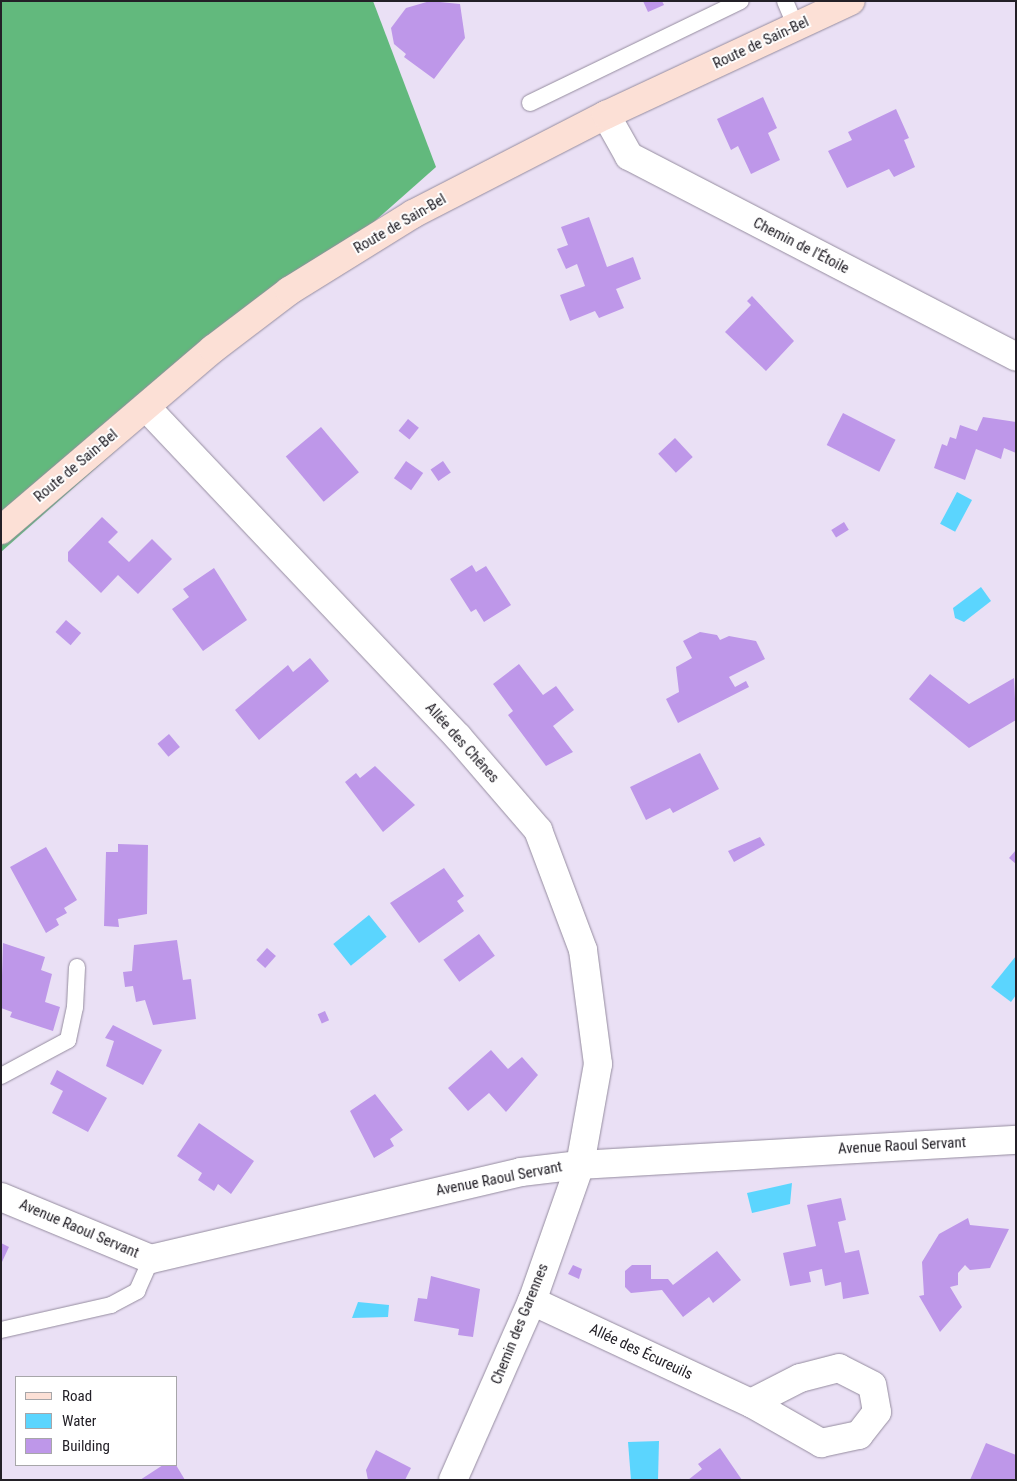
<!DOCTYPE html>
<html>
<head>
<meta charset="utf-8">
<style>
	body { margin:0 }
	#map { position:relative; width:1017px; height:1481px; overflow:hidden; background:#eae0f5; font-family:"Roboto Condensed",sans-serif }
	div>[style] { position:absolute }
	[style*='--x'] { left:calc(var(--x)*1px); top:calc(var(--y)*1px); width:calc(var(--w)*1px); rotate:calc(var(--a)*1deg) }
	.forest>* { inset:0; background:#62b97d }
	.water>* { inset:0; background:#5bd5fe; transform-origin:0 0 }
	.building>* { inset:0; background:#be97e9; transform-origin:0 0 }
	.roads { filter:drop-shadow(0 0 1px #958c9f) drop-shadow(0 0 1px #958c9f) }
	.lane>* { height:16px; margin:-8px; padding:0 8px; transform-origin:8px; border-radius:8px; background:#fff }
	.street>* { height:28px; margin:-14px; padding:0 14px; transform-origin:14px; border-radius:14px; background:#fff }
	.secondary>* { height:28px; margin:-14px; padding:0 14px; transform-origin:14px; border-radius:14px; background:#fce0d6 }
	span { translate:-50% -50%; white-space:nowrap; text-align:center; line-height:1.15; -webkit-text-stroke:4px #fff; paint-order:stroke }
	.street-label { font-size:15px; color:#232027 }
	.frame { position:absolute; inset:0; border:2px solid #232027; pointer-events:none }
	.legend { position:absolute; left:15px; top:1376px; width:162px; height:90px; box-sizing:border-box; background:#fff; border:1px solid #a7a6a9; margin:0; padding:6px 9px; list-style:none; font-size:15px; color:#232027 }
	.legend li { display:flex; align-items:center; gap:10px; height:25px }
	.legend b { width:25px; border:1px solid #a7a6a9 }
</style>
</head>
<body>
<div id="map">
	<div class="forest">
		<i style="clip-path:polygon(1px 1px,373px 1px,436px 167px,1px 552px)"></i>
	</div>
	<div class="water">
		<i style="left:957px;top:492px;width:17px;height:36px;rotate:28deg"></i>
		<i style="clip-path:polygon(981px 587px,991px 601px,964px 622px,955px 618px,953px 608px)"></i>
		<i style="left:369px;top:915px;width:28px;height:46px;rotate:51deg"></i>
		<i style="clip-path:polygon(1016px 956px,1016px 995px,1011px 1002px,991px 987px)"></i>
		<i style="clip-path:polygon(792px 1183px,790px 1204px,752px 1213px,747px 1193px)"></i>
		<i style="clip-path:polygon(358px 1302px,389px 1305px,388px 1317px,352px 1318px)"></i>
		<i style="clip-path:polygon(659px 1441px,658px 1480px,631px 1480px,628px 1442px)"></i>
	</div>
	<div class="building">
		<i style="clip-path:polygon(430px 1px,460px 4px,465px 38px,434px 79px,404px 57px,406px 54px,394px 44px,391px 28px,406px 8px)"></i>
		<i style="clip-path:polygon(643px 1px,662px 1px,664px 5px,648px 12px)"></i>
		<i style="clip-path:polygon(763px 97px,777px 128px,768px 133px,780px 160px,751px 174px,738px 146px,731px 150px,717px 119px)"></i>
		<i style="clip-path:polygon(896px 109px,909px 138px,904px 140px,915px 167px,894px 177px,889px 169px,847px 188px,828px 151px,852px 140px,848px 132px)"></i>
		<i style="clip-path:polygon(589px 217px,607px 267px,633px 257px,641px 279px,616px 289px,624px 308px,599px 318px,595px 311px,570px 321px,560px 295px,585px 286px,577px 264px,566px 269px,557px 249px,568px 245px,561px 227px)"></i>
		<i style="clip-path:polygon(752px 296px,794px 341px,766px 371px,725px 332px,751px 305px,747px 301px)"></i>
		<i style="left:843px;top:413px;width:59px;height:36px;rotate:27deg"></i>
		<i style="clip-path:polygon(983px 417px,1016px 422px,1016px 453px,1004px 448px,1001px 459px,976px 449px,965px 480px,934px 468px,942px 444px,947px 446px,950px 437px,956px 439px,960px 425px,977px 431px)"></i>
		<i style="left:408px;top:419px;width:14px;height:15px;rotate:39deg"></i>
		<i style="left:321px;top:427px;width:59px;height:46px;rotate:50deg"></i>
		<i style="left:675px;top:438px;width:26px;height:23px;rotate:47deg"></i>
		<i style="left:406px;top:461px;width:21px;height:21px;rotate:35deg"></i>
		<i style="left:443px;top:461px;width:14px;height:15px;rotate:56deg"></i>
		<i style="clip-path:polygon(102px 517px,118px 532px,108px 542px,129px 562px,152px 539px,172px 559px,138px 594px,118px 575px,101px 593px,68px 561px,68px 552px)"></i>
		<i style="left:844px;top:522px;width:9px;height:15px;rotate:58deg"></i>
		<i style="clip-path:polygon(472px 565px,476px 572px,486px 566px,511px 605px,484px 622px,476px 609px,471px 612px,450px 579px)"></i>
		<i style="clip-path:polygon(214px 568px,247px 620px,203px 651px,172px 609px,189px 597px,183px 589px)"></i>
		<i style="left:66px;top:620px;width:20px;height:16px;rotate:41deg"></i>
		<i style="clip-path:polygon(700px 632px,717px 635px,720px 640px,729px 636px,756px 641px,765px 659px,729px 677px,735px 687px,746px 681px,749px 687px,678px 723px,666px 699px,679px 692px,676px 667px,692px 658px,683px 641px)"></i>
		<i style="clip-path:polygon(310px 658px,329px 681px,259px 740px,235px 710px,288px 665px,293px 672px)"></i>
		<i style="clip-path:polygon(519px 664px,543px 695px,556px 686px,574px 710px,553px 726px,573px 752px,546px 766px,508px 715px,513px 711px,493px 684px)"></i>
		<i style="clip-path:polygon(930px 674px,969px 704px,1014px 678px,1016px 720px,969px 748px,909px 699px)"></i>
		<i style="left:169px;top:734px;width:17px;height:15px;rotate:50deg"></i>
		<i style="clip-path:polygon(700px 753px,719px 789px,673px 813px,670px 808px,646px 820px,630px 787px)"></i>
		<i style="clip-path:polygon(375px 766px,415px 805px,383px 832px,345px 782px,356px 773px,360px 778px)"></i>
		<i style="clip-path:polygon(760px 837px,765px 845px,734px 862px,728px 851px)"></i>
		<i style="clip-path:polygon(118px 844px,148px 845px,147px 914px,118px 919px,119px 927px,104px 926px,106px 852px,118px 852px)"></i>
		<i style="clip-path:polygon(46px 847px,77px 900px,64px 908px,67px 913px,56px 919px,59px 925px,46px 933px,10px 867px)"></i>
		<i style="clip-path:polygon(1016px 850px,1016px 864px,1009px 858px)"></i>
		<i style="clip-path:polygon(444px 868px,464px 896px,457px 901px,464px 911px,419px 943px,390px 903px)"></i>
		<i style="left:479px;top:934px;width:27px;height:44px;rotate:54deg"></i>
		<i style="clip-path:polygon(177px 940px,183px 980px,191px 979px,196px 1019px,153px 1025px,145px 1000px,136px 1002px,133px 986px,125px 987px,123px 972px,132px 971px,134px 945px)"></i>
		<i style="clip-path:polygon(3px 943px,45px 957px,41px 970px,52px 974px,45px 1002px,60px 1007px,53px 1031px,10px 1017px,12px 1012px,1px 1008px)"></i>
		<i style="left:267px;top:948px;width:12px;height:16px;rotate:42deg"></i>
		<i style="left:325px;top:1011px;width:10px;height:8px;rotate:66deg"></i>
		<i style="clip-path:polygon(113px 1025px,162px 1050px,143px 1085px,106px 1066px,114px 1041px,105px 1038px)"></i>
		<i style="clip-path:polygon(491px 1050px,508px 1069px,522px 1057px,538px 1075px,506px 1112px,489px 1093px,468px 1111px,448px 1088px)"></i>
		<i style="clip-path:polygon(57px 1070px,107px 1098px,88px 1132px,52px 1113px,63px 1091px,50px 1084px)"></i>
		<i style="clip-path:polygon(375px 1094px,403px 1130px,390px 1139px,394px 1146px,374px 1158px,350px 1111px)"></i>
		<i style="clip-path:polygon(199px 1123px,254px 1161px,231px 1194px,218px 1184px,214px 1191px,198px 1180px,202px 1173px,177px 1156px)"></i>
		<i style="clip-path:polygon(841px 1198px,846px 1220px,838px 1222px,845px 1253px,859px 1250px,869px 1294px,843px 1299px,841px 1282px,825px 1286px,822px 1269px,809px 1272px,811px 1282px,790px 1286px,783px 1253px,816px 1246px,807px 1205px)"></i>
		<i style="clip-path:polygon(968px 1218px,970px 1225px,1009px 1229px,990px 1268px,970px 1270px,965px 1265px,958px 1273px,958px 1285px,950px 1287px,962px 1307px,940px 1332px,919px 1296px,924px 1295px,922px 1262px,939px 1234px)"></i>
		<i style="clip-path:polygon(1px 1243px,9px 1247px,1px 1264px)"></i>
		<i style="clip-path:polygon(717px 1251px,741px 1280px,713px 1303px,709px 1297px,683px 1317px,662px 1290px,631px 1293px,625px 1287px,625px 1271px,632px 1265px,651px 1265px,651px 1279px,668px 1279px,673px 1285px)"></i>
		<i style="clip-path:polygon(573px 1265px,582px 1269px,579px 1279px,568px 1274px)"></i>
		<i style="clip-path:polygon(431px 1276px,480px 1289px,473px 1337px,458px 1335px,459px 1329px,414px 1321px,418px 1298px,427px 1299px)"></i>
		<i style="clip-path:polygon(986px 1443px,1016px 1455px,1016px 1480px,970px 1480px)"></i>
		<i style="clip-path:polygon(720px 1448px,742px 1480px,688px 1480px,702px 1469px,698px 1464px)"></i>
		<i style="clip-path:polygon(376px 1450px,411px 1468px,405px 1480px,368px 1480px,366px 1470px)"></i>
		<i style="clip-path:polygon(163px 1465px,176px 1465px,185px 1480px,140px 1480px)"></i>
	</div>
	<div class="roads">
		<div class="lane">
			<i style="--x:785;--y:1;--w:28;--a:67"></i>
			<i style="--x:530;--y:103;--w:234;--a:-25.8"></i>
			<i style="--x:1;--y:1076;--w:76;--a:-28.2"></i>
			<i style="--x:68;--y:1040;--w:34;--a:-78"></i>
			<i style="--x:75;--y:1007;--w:40;--a:-87.1"></i>
			<i style="--x:1;--y:1330;--w:113;--a:-12.8"></i>
			<i style="--x:111;--y:1305;--w:30;--a:-28"></i>
			<i style="--x:137;--y:1291;--w:35;--a:-66"></i>
		</div>
		<div class="street">
			<i style="--x:606;--y:115;--w:47;--a:60.7"></i>
			<i style="--x:629;--y:156;--w:436;--a:27.4"></i>
			<i style="--x:146;--y:407;--w:454;--a:46.6"></i>
			<i style="--x:458;--y:737;--w:123;--a:49.3"></i>
			<i style="--x:538;--y:830;--w:128;--a:69.4"></i>
			<i style="--x:583;--y:950;--w:115;--a:82.5"></i>
			<i style="--x:598;--y:1064;--w:103;--a:100.1"></i>
			<i style="--x:580;--y:1165;--w:144;--a:109.4"></i>
			<i style="--x:532;--y:1301;--w:196;--a:113.8"></i>
			<i style="--x:1;--y:1197;--w:162;--a:22.5"></i>
			<i style="--x:151;--y:1259;--w:380;--a:-13.2"></i>
			<i style="--x:521;--y:1172;--w:59;--a:-6.8"></i>
			<i style="--x:580;--y:1165;--w:437;--a:-3.3"></i>
			<i style="--x:532;--y:1301;--w:242;--a:25"></i>
			<i style="--x:751;--y:1403;--w:81;--a:29.7"></i>
			<i style="--x:821;--y:1443;--w:39;--a:-12"></i>
			<i style="--x:859;--y:1435;--w:29;--a:-52"></i>
			<i style="--x:877;--y:1412;--w:27;--a:-100"></i>
			<i style="--x:872;--y:1385;--w:37;--a:-153"></i>
			<i style="--x:839;--y:1368;--w:40;--a:165.6"></i>
			<i style="--x:800;--y:1378;--w:55;--a:153"></i>
		</div>
		<div class="secondary">
			<i style="--x:1;--y:530;--w:279;--a:-40.5"></i>
			<i style="--x:213;--y:349;--w:96;--a:-37.3"></i>
			<i style="--x:289;--y:291;--w:146;--a:-31.8"></i>
			<i style="--x:413;--y:214;--w:217;--a:-27.2"></i>
			<i style="--x:606;--y:115;--w:270;--a:-25"></i>
		</div>
	</div>
	<div class="street-label">
		<span style="left:761px;top:43px;rotate:-25deg">Route de Sain-Bel</span>
		<span style="left:400px;top:224px;rotate:-30deg">Route de Sain-Bel</span>
		<span style="left:801px;top:246px;rotate:27deg">Chemin de l'Étoile</span>
		<span style="left:76px;top:466px;rotate:-40deg">Route de Sain-Bel</span>
		<span style="left:462px;top:743px;rotate:48deg">Allée des Chênes</span>
		<span style="left:902px;top:1146px;rotate:-3deg">Avenue Raoul Servant</span>
		<span style="left:499px;top:1179px;rotate:-11deg">Avenue Raoul Servant</span>
		<span style="left:79px;top:1229px;rotate:23deg">Avenue Raoul Servant</span>
		<span style="left:520px;top:1324px;rotate:-68deg">Chemin des Garennes</span>
		<span style="left:641px;top:1352px;rotate:25deg">Allée des Écureuils</span>
	</div>
	<div class="frame"></div>
	<ul class="legend">
	<li><b style="height:6px;background:#fce0d6"></b>Road</li>
	<li><b style="height:14px;background:#5bd5fe"></b>Water</li>
	<li><b style="height:14px;background:#be97e9"></b>Building</li>
	</ul>
</div>
</body>
</html>
